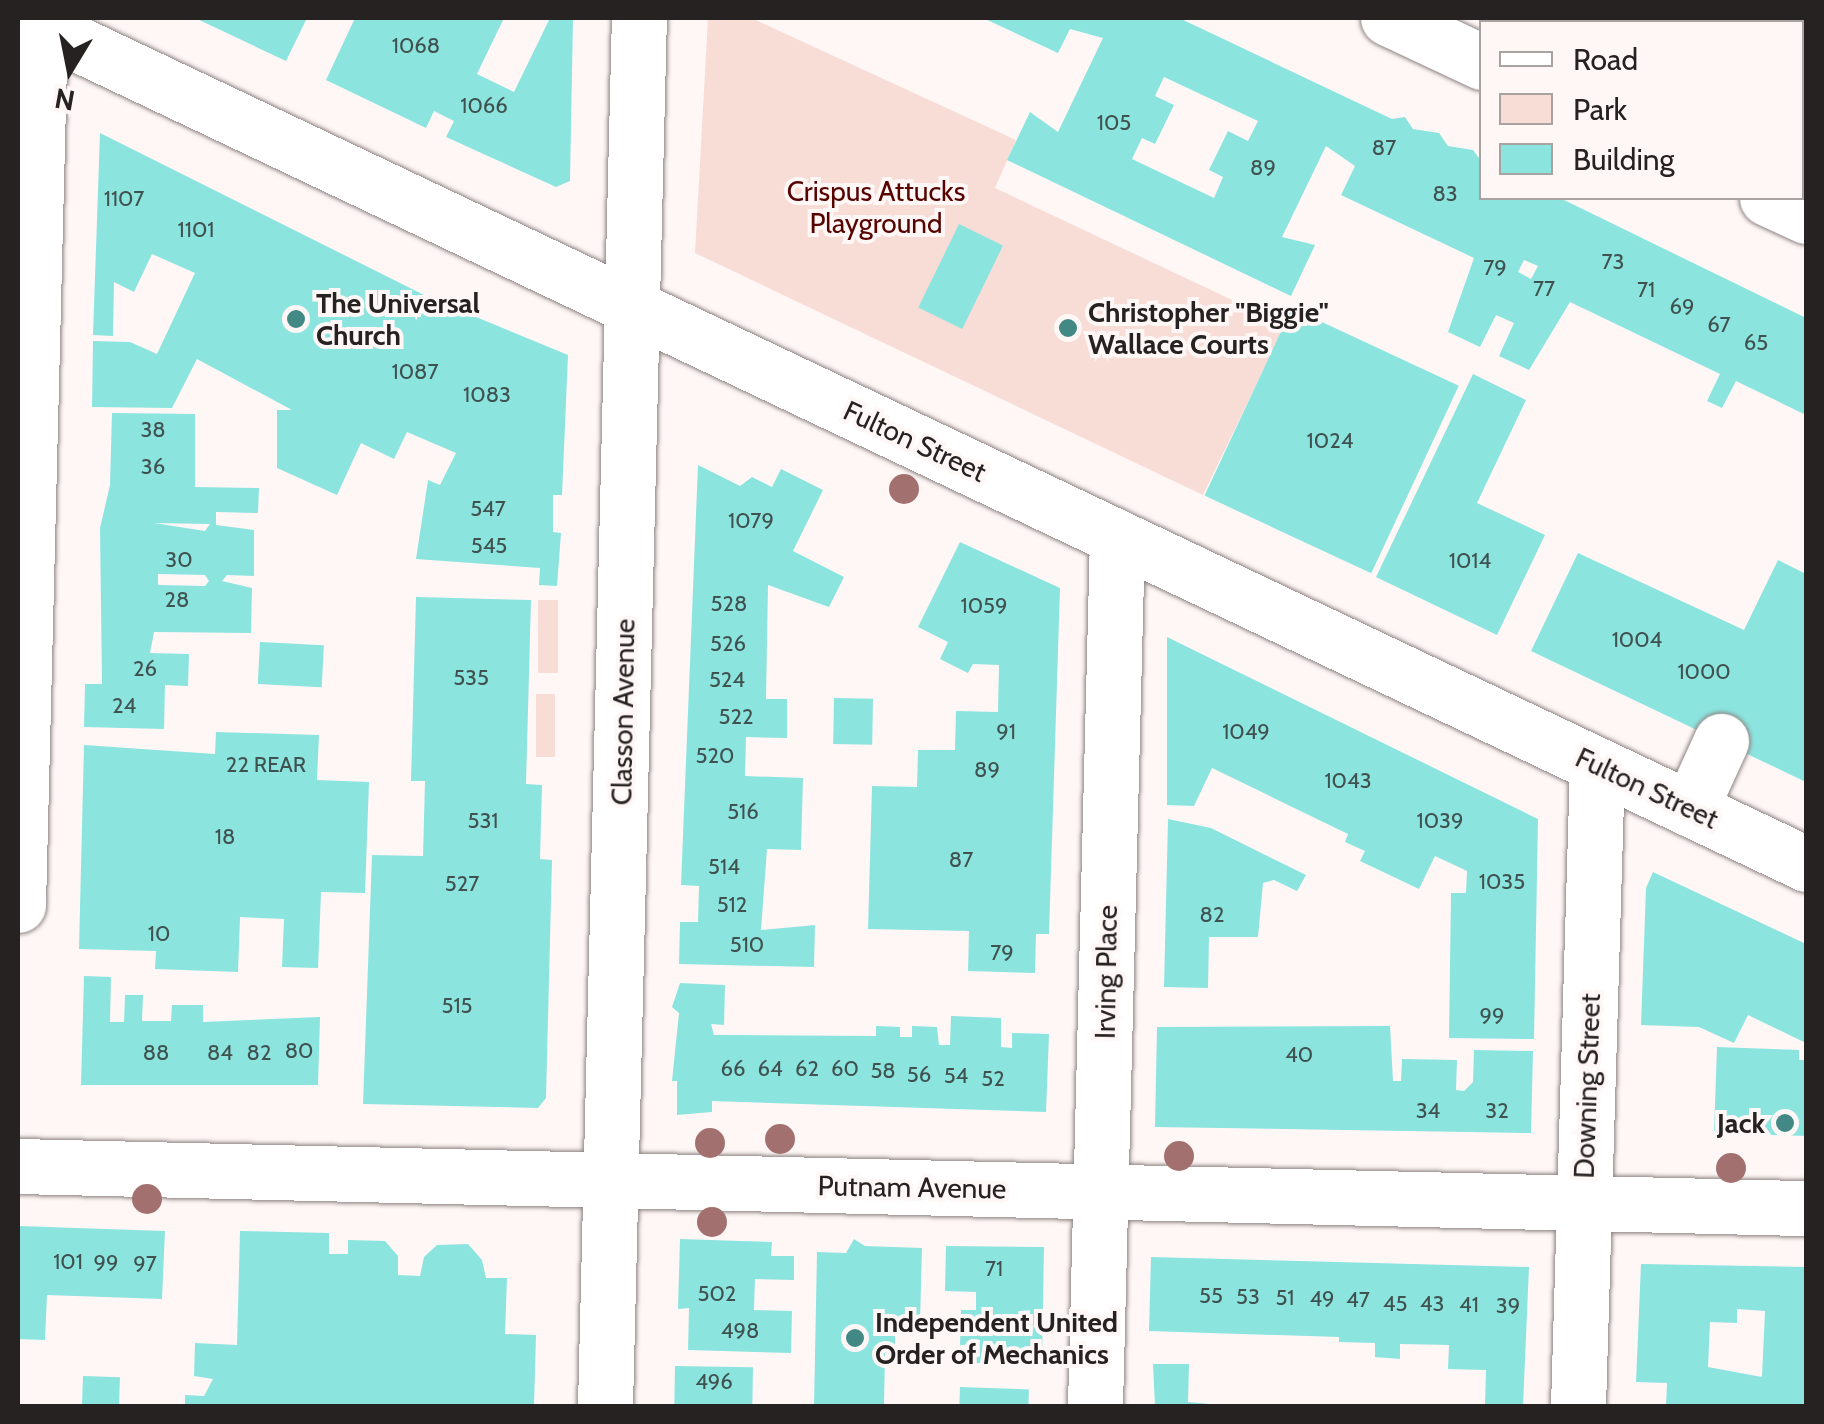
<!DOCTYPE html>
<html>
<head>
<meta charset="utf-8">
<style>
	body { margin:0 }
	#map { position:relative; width:1824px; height:1424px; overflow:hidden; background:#fef7f6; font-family:Cabin,sans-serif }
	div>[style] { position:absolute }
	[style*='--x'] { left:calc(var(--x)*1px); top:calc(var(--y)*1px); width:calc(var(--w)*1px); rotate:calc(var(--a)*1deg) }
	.green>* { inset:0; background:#f8ddd7; transform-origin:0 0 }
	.building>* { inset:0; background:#8ce4df; transform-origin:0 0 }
	.roads { filter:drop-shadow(0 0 2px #8d8381) drop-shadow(0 0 2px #8d8381) }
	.minor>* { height:55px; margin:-27.5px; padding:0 27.5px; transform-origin:27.5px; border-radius:27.5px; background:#fff }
	.major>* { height:55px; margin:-27.5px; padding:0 27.5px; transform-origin:27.5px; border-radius:27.5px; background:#fff }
	.trees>* { width:30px; height:30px; margin:-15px; border-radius:50%; background:#a2716f }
	.dots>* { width:28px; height:28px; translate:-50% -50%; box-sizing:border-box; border:5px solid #fef7f6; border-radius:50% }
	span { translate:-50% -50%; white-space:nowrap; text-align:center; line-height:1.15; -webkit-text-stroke:8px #fef7f6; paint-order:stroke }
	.number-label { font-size:22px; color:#405250 }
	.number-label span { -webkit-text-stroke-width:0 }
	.park-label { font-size:28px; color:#570300 }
	.poi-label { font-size:28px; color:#262221; font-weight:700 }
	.left { translate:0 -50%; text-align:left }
	.right { translate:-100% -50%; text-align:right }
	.street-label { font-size:28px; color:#262221 }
	.frame { position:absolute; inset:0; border:20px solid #262221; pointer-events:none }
	.legend { position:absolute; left:1479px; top:20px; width:325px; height:180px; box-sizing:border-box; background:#fef7f6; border:2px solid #a8a2a1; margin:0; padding:12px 18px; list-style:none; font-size:30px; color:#262221 }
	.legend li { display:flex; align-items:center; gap:20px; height:50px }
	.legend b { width:50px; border:2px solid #a8a2a1 }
	.north { position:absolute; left:20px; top:20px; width:100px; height:100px; -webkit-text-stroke:8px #fef7f6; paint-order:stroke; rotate:190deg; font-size:28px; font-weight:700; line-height:40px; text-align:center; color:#262221 }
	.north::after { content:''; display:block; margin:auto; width:35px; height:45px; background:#262221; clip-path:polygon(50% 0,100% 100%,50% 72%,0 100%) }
</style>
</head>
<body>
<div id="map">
	<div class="green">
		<i style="clip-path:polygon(708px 18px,751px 18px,1016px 140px,995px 188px,1285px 325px,1203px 495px,695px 253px)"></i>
		<i style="left:538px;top:600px;width:20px;height:73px"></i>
		<i style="left:536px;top:694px;width:19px;height:63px"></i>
	</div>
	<div class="building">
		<i style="clip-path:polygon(195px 18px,307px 18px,286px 61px)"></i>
		<i style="clip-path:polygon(355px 18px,504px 18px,477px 74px,514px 92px,550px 18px,573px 18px,570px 181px,556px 187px,446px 137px,454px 121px,434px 111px,426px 128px,326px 80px)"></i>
		<i style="clip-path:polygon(evenodd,983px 18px,1179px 18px,1392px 119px,1405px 117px,1413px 129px,1439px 133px,1448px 146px,1473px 150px,1482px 162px,1482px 198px,1560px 198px,1806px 318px,1806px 415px,1736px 381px,1722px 408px,1707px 401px,1720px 374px,1570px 302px,1529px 370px,1499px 356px,1514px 323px,1496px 315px,1480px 347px,1448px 332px,1474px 258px,1341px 195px,1355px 166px,1326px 146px,1282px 237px,1315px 245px,1291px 296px,1007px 160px,1030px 112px,1058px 132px,1103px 38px,1070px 29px,1058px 53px,983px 18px,1164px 77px,1258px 121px,1248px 141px,1228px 131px,1209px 170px,1223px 177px,1214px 198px,1132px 159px,1142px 138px,1155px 144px,1174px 105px,1155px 96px,1164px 77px,983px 18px,1524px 260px,1538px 266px,1531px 279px,1518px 272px,1524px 260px)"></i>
		<i style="clip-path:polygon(1609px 18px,1782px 18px,1780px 22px)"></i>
		<i style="clip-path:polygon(1793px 18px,1806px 18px,1806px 103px,1802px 22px,1791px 22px)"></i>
		<i style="clip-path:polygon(100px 133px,430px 298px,568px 355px,562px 495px,553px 495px,553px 532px,561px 533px,557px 586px,539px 585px,540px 568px,416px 559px,428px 480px,440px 485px,456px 453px,407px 432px,394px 459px,361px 443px,337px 495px,277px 468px,277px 410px,292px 410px,197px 359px,172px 408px,92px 407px,93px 341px,130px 342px,157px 354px,195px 273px,152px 254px,134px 292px,114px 282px,113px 336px,93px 335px)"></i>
		<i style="left:959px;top:224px;width:49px;height:93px;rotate:26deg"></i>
		<i style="left:1292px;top:308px;width:184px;height:207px;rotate:25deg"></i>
		<i style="clip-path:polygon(1473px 374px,1526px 400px,1477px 503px,1545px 535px,1497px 635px,1376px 577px)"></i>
		<i style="clip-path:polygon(evenodd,112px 413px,195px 414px,195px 487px,259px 488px,258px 513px,216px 512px,216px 525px,254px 530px,254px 576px,227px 575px,222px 581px,252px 588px,251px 633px,154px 632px,150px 653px,189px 654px,188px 686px,165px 685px,164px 729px,84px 727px,85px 684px,102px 684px,100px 528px,110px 485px,112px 413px,154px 523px,210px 524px,205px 531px,154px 523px,112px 413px,158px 574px,205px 575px,209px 581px,205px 586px,158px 585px,158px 574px)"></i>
		<i style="clip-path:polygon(698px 465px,740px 486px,752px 477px,772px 487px,781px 469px,823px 490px,793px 551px,844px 577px,829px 607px,768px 585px,766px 699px,787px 699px,787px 738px,746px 737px,745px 776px,803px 778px,801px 850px,767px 849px,761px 930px,815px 925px,814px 967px,679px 964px,680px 922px,698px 922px,699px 886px,681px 885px)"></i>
		<i style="clip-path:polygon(960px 542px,1060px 588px,1049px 934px,1036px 934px,1035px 973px,968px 971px,969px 931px,868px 929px,872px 786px,917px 787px,918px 750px,955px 750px,956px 711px,998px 712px,999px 665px,973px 664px,968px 673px,940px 659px,948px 642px,918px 627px)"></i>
		<i style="clip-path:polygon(1578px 553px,1744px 630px,1778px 560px,1806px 574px,1806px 782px,1531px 651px)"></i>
		<i style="clip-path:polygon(416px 597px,531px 600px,526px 784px,542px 785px,540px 859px,552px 860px,546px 1098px,538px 1108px,363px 1104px,372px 855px,423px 856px,425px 781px,411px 781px)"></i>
		<i style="clip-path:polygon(1167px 637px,1538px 819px,1534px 1039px,1449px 1038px,1451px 893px,1466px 893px,1467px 871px,1435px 856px,1419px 889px,1360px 861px,1365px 851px,1345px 842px,1348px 834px,1212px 768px,1194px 806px,1167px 805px)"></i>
		<i style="left:260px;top:642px;width:64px;height:42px;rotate:3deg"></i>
		<i style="left:834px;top:698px;width:39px;height:46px;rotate:1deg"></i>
		<i style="clip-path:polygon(216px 732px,319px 735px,317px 780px,369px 782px,365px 893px,321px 892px,318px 968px,282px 967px,284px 919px,240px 917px,238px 972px,155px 969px,156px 951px,79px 949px,84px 745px,215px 754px)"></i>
		<i style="clip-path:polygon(1168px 819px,1211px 828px,1306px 875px,1297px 891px,1274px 880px,1263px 883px,1258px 937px,1209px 937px,1208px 988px,1164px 987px)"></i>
		<i style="clip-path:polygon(1653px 872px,1806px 944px,1806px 1043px,1748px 1015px,1734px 1043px,1699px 1027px,1641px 1025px,1646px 888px)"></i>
		<i style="clip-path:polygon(84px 976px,111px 977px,110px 1022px,124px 1022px,125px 995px,143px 995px,142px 1021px,171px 1021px,172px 1005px,203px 1005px,203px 1022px,320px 1017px,318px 1085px,81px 1085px)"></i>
		<i style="clip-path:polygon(680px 983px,725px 985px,724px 1025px,711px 1024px,714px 1035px,876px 1036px,876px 1026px,900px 1027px,900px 1037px,912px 1037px,912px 1026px,937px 1027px,939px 1045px,950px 1045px,951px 1016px,1001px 1018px,1001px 1047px,1012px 1048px,1012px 1033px,1049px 1034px,1046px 1112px,712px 1101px,712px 1112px,677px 1115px,677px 1081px,672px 1081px,679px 1013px,672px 1007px)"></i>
		<i style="clip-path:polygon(1390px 1026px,1393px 1081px,1401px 1081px,1402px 1059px,1457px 1060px,1456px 1090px,1464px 1091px,1473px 1082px,1474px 1050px,1533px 1051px,1531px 1133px,1155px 1127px,1157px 1027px)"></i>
		<i style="clip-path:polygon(1717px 1047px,1799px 1050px,1799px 1060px,1806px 1060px,1806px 1136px,1714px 1133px)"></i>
		<i style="clip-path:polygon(18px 1226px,165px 1231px,162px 1299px,47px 1295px,45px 1340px,18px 1339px)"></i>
		<i style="clip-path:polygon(240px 1231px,329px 1233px,329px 1254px,348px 1254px,348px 1240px,385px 1241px,398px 1256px,398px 1275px,420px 1276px,424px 1257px,437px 1245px,468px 1244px,482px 1260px,486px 1278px,507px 1278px,505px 1334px,536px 1335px,534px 1406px,185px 1406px,185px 1395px,204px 1396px,213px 1379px,194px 1376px,195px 1343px,237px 1345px)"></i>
		<i style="clip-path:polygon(680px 1239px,772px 1242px,771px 1256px,794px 1256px,794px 1280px,755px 1279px,754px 1310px,792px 1311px,791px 1353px,688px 1350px,689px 1308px,678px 1309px)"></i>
		<i style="clip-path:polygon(854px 1239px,865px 1246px,922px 1248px,920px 1322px,895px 1322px,895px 1354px,885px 1353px,884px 1406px,814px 1406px,817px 1252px,846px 1253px)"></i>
		<i style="clip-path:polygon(946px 1246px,1044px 1247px,1042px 1364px,975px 1363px,975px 1345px,960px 1345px,961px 1310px,976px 1310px,976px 1292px,945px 1291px)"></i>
		<i style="clip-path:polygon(1151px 1257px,1529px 1267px,1523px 1406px,1485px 1406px,1486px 1370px,1448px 1369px,1449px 1345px,1400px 1344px,1400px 1359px,1375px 1357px,1375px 1343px,1339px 1342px,1339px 1337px,1149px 1331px)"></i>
		<i style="clip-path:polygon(evenodd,1641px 1264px,1806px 1267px,1806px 1406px,1666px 1406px,1667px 1383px,1636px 1382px,1641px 1264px,1737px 1309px,1765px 1311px,1762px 1377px,1708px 1367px,1710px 1322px,1737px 1323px,1737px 1309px)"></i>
		<i style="clip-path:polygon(1153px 1364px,1189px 1364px,1188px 1402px,1232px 1406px,1155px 1406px)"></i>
		<i style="left:675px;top:1366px;width:78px;height:40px;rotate:1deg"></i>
		<i style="left:83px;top:1376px;width:37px;height:30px;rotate:2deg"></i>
		<i style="left:960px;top:1387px;width:69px;height:19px;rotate:2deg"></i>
	</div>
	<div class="roads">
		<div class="minor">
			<i style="--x:1388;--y:18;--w:104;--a:25.1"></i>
			<i style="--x:1767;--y:198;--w:43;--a:24.8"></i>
			<i style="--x:1690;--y:809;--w:75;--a:-65.5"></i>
			<i style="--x:18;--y:905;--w:880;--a:-88.57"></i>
			<i style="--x:18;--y:1166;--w:1788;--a:1.35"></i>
			<i style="--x:605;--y:1406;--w:1388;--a:-88.6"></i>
			<i style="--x:1095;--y:1406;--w:869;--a:-88.55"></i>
			<i style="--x:1578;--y:1406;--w:641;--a:-88.3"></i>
		</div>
		<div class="major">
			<i style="--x:23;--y:18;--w:1974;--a:25.38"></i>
		</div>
	</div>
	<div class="trees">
		<i style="left:904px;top:489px"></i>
		<i style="left:780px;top:1139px"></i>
		<i style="left:710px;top:1143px"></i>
		<i style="left:1179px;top:1156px"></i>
		<i style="left:1731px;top:1168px"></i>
		<i style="left:147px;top:1199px"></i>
		<i style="left:712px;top:1222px"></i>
	</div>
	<div class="dots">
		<i style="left:296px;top:319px;background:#428986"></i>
		<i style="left:1068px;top:328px;background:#428986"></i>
		<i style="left:1785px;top:1123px;background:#428986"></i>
		<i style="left:855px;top:1338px;background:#428986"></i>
	</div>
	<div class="number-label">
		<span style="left:416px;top:46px">1068</span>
		<span style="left:484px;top:106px">1066</span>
		<span style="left:1114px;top:123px">105</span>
		<span style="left:1384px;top:148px">87</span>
		<span style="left:1263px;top:168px">89</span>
		<span style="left:1445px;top:194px">83</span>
		<span style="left:124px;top:199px">1107</span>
		<span style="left:196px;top:230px">1101</span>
		<span style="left:1613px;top:262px">73</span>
		<span style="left:1495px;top:268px">79</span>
		<span style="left:1544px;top:289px">77</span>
		<span style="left:1646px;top:290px">71</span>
		<span style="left:1682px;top:307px">69</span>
		<span style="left:1719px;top:325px">67</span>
		<span style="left:1756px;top:343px">65</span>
		<span style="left:415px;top:372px">1087</span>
		<span style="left:487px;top:395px">1083</span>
		<span style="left:153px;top:430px">38</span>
		<span style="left:1330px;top:441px">1024</span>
		<span style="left:153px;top:467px">36</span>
		<span style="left:488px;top:509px">547</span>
		<span style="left:751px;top:521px">1079</span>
		<span style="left:489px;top:546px">545</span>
		<span style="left:179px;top:560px">30</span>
		<span style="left:1470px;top:561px">1014</span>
		<span style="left:177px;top:600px">28</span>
		<span style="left:729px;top:604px">528</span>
		<span style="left:984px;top:606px">1059</span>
		<span style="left:1637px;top:640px">1004</span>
		<span style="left:728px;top:644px">526</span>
		<span style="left:145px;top:669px">26</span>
		<span style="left:1704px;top:672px">1000</span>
		<span style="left:471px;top:678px">535</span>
		<span style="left:727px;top:680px">524</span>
		<span style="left:124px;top:706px">24</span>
		<span style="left:736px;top:717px">522</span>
		<span style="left:1006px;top:732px">91</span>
		<span style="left:1246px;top:732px">1049</span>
		<span style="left:715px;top:756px">520</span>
		<span style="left:266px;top:765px">22 REAR</span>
		<span style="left:987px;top:770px">89</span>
		<span style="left:1348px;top:781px">1043</span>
		<span style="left:743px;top:812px">516</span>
		<span style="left:483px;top:821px">531</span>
		<span style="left:1440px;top:821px">1039</span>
		<span style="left:225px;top:837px">18</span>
		<span style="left:961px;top:860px">87</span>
		<span style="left:724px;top:867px">514</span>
		<span style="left:1502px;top:882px">1035</span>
		<span style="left:462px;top:884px">527</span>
		<span style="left:732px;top:905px">512</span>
		<span style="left:1212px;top:915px">82</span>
		<span style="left:159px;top:934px">10</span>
		<span style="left:747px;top:945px">510</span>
		<span style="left:1002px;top:953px">79</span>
		<span style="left:457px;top:1006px">515</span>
		<span style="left:1492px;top:1016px">99</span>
		<span style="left:299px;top:1051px">80</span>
		<span style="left:156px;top:1053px">88</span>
		<span style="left:220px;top:1053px">84</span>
		<span style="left:259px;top:1053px">82</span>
		<span style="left:1299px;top:1055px">40</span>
		<span style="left:733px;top:1069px">66</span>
		<span style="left:770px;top:1069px">64</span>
		<span style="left:807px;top:1069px">62</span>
		<span style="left:845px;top:1069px">60</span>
		<span style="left:883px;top:1071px">58</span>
		<span style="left:919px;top:1075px">56</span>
		<span style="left:956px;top:1076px">54</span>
		<span style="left:993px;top:1079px">52</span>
		<span style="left:1428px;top:1111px">34</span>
		<span style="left:1497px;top:1111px">32</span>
		<span style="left:68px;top:1262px">101</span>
		<span style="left:106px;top:1263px">99</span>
		<span style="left:145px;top:1264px">97</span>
		<span style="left:994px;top:1269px">71</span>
		<span style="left:717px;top:1294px">502</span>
		<span style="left:1211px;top:1296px">55</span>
		<span style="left:1248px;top:1297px">53</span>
		<span style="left:1285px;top:1298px">51</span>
		<span style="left:1322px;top:1299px">49</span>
		<span style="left:1358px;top:1300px">47</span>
		<span style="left:1395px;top:1304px">45</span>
		<span style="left:1432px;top:1304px">43</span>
		<span style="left:1469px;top:1305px">41</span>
		<span style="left:1508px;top:1306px">39</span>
		<span style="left:740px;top:1331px">498</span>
		<span style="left:714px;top:1382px">496</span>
	</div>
	<div class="park-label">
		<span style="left:876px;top:207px">Crispus Attucks<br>Playground</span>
	</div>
	<div class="poi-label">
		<span class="left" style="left:316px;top:319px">The Universal<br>Church</span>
		<span class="left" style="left:1088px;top:328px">Christopher "Biggie"<br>Wallace Courts</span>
		<span class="right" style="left:1765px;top:1123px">Jack</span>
		<span class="left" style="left:875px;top:1338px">Independent United<br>Order of Mechanics</span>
	</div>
	<div class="street-label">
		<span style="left:915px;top:441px;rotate:25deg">Fulton Street</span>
		<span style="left:623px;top:712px;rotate:-89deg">Classon Avenue</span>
		<span style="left:1647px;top:788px;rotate:25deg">Fulton Street</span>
		<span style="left:1106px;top:972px;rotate:-89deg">Irving Place</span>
		<span style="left:1587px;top:1086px;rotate:-88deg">Downing Street</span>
		<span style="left:912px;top:1187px;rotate:1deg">Putnam Avenue</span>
	</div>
	<div class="frame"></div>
	<ul class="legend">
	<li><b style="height:12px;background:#fff"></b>Road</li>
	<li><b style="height:28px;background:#f8ddd7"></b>Park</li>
	<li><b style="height:28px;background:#8ce4df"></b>Building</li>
	</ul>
	<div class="north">N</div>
</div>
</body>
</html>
